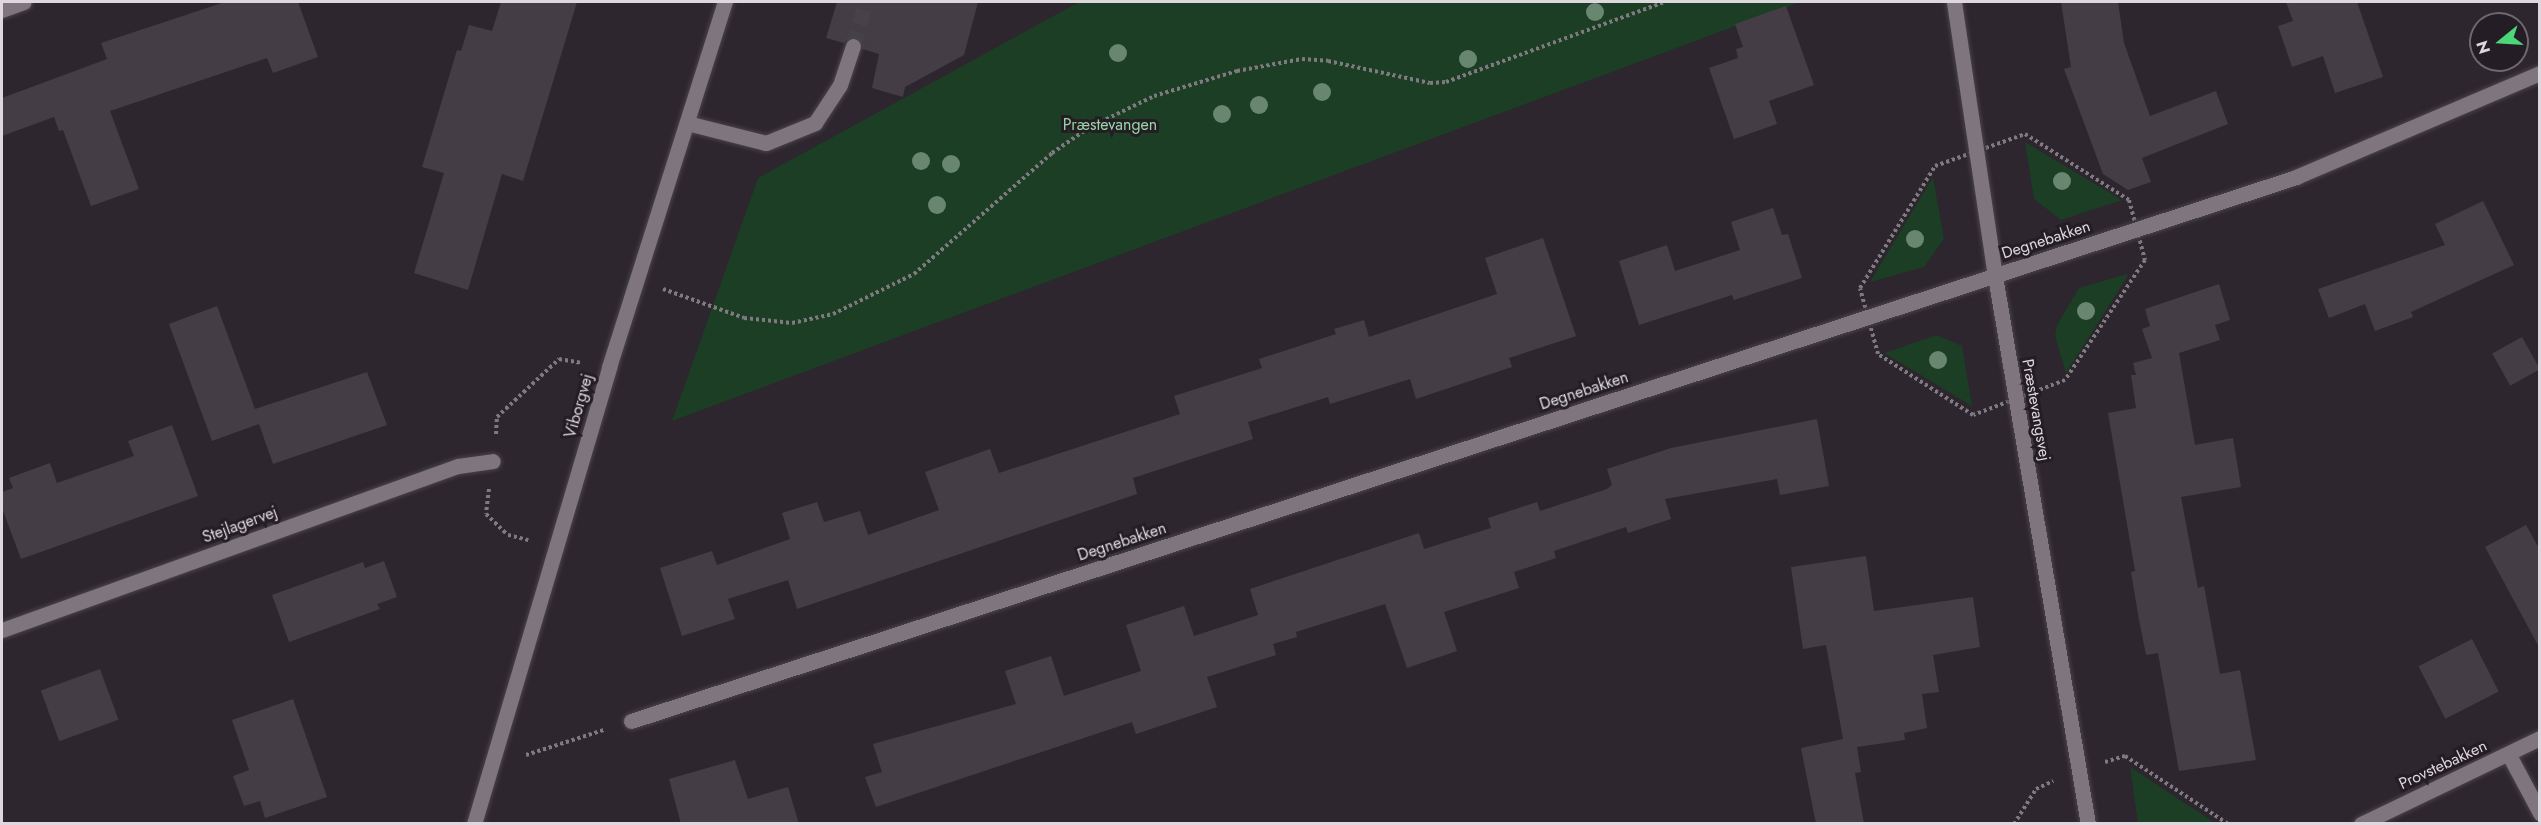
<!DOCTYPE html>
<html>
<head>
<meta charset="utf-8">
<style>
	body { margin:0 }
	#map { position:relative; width:2541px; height:825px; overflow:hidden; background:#2d262f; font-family:Jost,sans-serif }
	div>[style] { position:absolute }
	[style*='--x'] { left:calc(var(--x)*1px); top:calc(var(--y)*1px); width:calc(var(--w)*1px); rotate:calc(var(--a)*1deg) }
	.green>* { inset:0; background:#1b3e24 }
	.building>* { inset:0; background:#453d46; transform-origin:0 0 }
	.minor-tunnel>* { height:15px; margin-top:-7.5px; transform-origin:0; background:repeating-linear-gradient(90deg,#474149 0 15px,transparent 0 23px) }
	.path>* { height:4px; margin-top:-2px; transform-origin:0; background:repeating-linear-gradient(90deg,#7f7980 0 3px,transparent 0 6px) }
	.roads { filter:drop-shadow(0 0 2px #4a434a) drop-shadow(0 0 2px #4a434a) }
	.minor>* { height:15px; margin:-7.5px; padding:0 7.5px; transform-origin:7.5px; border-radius:7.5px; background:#7e757f }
	.trees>* { width:18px; height:18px; margin:-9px; border-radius:50%; background:#688670 }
	span { translate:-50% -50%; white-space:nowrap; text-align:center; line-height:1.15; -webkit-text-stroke:6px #241d25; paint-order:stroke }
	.park-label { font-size:16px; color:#98d5a5 }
	.street-label { font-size:16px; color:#ddd8dd }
	.frame { position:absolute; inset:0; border:3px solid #ddd8dd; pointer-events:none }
	.north { position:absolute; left:2469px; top:12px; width:60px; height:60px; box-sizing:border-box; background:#241d25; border:2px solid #6e686f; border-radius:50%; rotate:252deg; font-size:16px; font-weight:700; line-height:24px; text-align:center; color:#ddd8dd }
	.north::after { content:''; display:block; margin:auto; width:21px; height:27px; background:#4bd677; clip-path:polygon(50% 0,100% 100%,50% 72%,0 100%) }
</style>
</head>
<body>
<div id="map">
	<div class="green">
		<i style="clip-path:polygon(1079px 2px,1800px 2px,672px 421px,758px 178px)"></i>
		<i style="clip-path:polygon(2025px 142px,2122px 200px,2061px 220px,2034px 199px)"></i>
		<i style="clip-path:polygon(1933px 177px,1944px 239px,1924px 267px,1870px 282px)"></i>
		<i style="clip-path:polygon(2127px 274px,2127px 277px,2066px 373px,2055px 336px,2057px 325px,2079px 288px)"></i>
		<i style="clip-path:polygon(1937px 335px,1962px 346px,1972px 406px,1884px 353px)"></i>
		<i style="clip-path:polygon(2130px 767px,2215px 823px,2138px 823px)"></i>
	</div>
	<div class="building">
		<i style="clip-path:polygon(225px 2px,298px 2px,318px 57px,273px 73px,267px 58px,110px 111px,139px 189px,91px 206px,63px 130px,59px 131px,54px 117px,2px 136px,2px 98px,107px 59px,101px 43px)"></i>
		<i style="clip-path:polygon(501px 2px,577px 2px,523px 181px,502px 174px,468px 290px,414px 273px,444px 173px,422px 167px,457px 50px,461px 51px,469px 25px,492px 31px)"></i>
		<i style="clip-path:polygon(837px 2px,978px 2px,964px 55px,905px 87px,903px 97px,872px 88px,879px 54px,862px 49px,860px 39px,850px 37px,844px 43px,826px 38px)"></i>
		<i style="clip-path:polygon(2061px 2px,2118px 2px,2124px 43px,2150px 116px,2216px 91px,2228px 124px,2142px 158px,2151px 182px,2128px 190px,2103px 174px,2064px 69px,2071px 67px)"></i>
		<i style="clip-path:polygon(2286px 2px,2357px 2px,2383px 77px,2335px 93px,2323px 56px,2292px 67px,2278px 26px,2293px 21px)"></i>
		<i style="clip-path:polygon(1786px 6px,1814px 85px,1769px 101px,1777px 124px,1734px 139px,1709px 68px,1738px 58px,1736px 49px,1743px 47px,1735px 24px)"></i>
		<i style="clip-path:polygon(2483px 201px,2514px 265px,2411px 312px,2413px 317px,2375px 331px,2365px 304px,2329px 318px,2318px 289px,2445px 245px,2435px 224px)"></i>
		<i style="clip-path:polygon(1773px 208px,1782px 235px,1788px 234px,1802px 278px,1734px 300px,1732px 295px,1639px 325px,1619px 261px,1667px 245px,1675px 271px,1740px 250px,1731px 222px)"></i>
		<i style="clip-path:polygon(1543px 238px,1576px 336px,1509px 358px,1512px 367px,1416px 399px,1410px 379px,1330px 404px,1328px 397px,1248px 422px,1253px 439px,1133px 478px,1137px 494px,797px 609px,788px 580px,728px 599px,735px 619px,682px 636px,660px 568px,712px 551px,717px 565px,790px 539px,782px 513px,817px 502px,824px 522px,860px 511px,868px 535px,939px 510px,925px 472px,990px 449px,999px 473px,1180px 414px,1174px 396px,1262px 368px,1259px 359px,1336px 334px,1334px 329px,1364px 320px,1369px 337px,1497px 294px,1485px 258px)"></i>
		<i style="clip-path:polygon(2219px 284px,2230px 320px,2215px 325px,2220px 340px,2179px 353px,2195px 445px,2233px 438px,2241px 487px,2181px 497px,2198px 588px,2204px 586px,2220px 674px,2240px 670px,2256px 760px,2179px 771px,2158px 653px,2146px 655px,2139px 620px,2131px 572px,2135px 571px,2108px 413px,2136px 408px,2131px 375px,2136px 375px,2133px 363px,2152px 358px,2142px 329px,2150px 326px,2145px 309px)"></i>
		<i style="clip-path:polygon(217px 306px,255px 409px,367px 372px,387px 425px,273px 464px,259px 424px,212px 441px,169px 324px)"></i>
		<i style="left:2522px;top:337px;width:37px;height:34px;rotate:61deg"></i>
		<i style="clip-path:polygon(1817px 419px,1829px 486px,1780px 495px,1777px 479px,1665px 499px,1671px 519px,1628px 533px,1626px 527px,1554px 551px,1556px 558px,1514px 572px,1519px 588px,1444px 612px,1457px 651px,1407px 668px,1385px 604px,1296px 632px,1297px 637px,1273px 644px,1276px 655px,1207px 677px,1217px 707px,1136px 734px,1132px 722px,876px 807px,865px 777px,882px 772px,873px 744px,1016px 704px,1005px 671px,1051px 656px,1064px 696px,1141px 671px,1126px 625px,1184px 606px,1194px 636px,1258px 615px,1250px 589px,1419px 533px,1424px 549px,1491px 528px,1488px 518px,1537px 502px,1540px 511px,1607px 489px,1612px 485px,1607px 469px,1671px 448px)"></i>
		<i style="clip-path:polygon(172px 425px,198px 496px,21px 559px,2px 508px,2px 492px,13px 488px,9px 478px,50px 463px,57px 483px,134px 456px,128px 441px)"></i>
		<i style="clip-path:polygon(2526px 525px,2540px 550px,2540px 649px,2485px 547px)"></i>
		<i style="clip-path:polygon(1866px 556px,1874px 611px,1973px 597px,1980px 647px,1933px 655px,1939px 692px,1922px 694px,1927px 728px,1904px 733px,1905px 740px,1857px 747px,1861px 772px,1855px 773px,1864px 824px,1816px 824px,1801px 748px,1843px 739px,1826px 645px,1803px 649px,1791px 567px)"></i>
		<i style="clip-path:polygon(384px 561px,397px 597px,377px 604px,380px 609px,289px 642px,272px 595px,363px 562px,365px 568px)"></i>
		<i style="left:2472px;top:639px;width:59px;height:60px;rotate:63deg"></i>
		<i style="left:100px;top:669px;width:54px;height:63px;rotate:70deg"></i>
		<i style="clip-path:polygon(293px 699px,327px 797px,265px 818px,260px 801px,244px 806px,233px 776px,249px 770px,232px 720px)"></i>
		<i style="clip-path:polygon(735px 760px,748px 799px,788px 787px,799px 824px,681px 824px,669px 779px)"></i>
	</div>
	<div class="minor-tunnel">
		<i style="--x:853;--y:46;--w:46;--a:-73.5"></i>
	</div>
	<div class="path">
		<i style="--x:2025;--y:134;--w:123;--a:32.4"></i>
		<i style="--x:2129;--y:200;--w:62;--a:75.1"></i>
		<i style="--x:2145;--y:260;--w:144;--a:123.7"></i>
		<i style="--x:2065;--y:380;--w:98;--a:159.2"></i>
		<i style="--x:1973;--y:415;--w:113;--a:-147.3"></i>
		<i style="--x:1878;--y:354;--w:68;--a:-105.3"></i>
		<i style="--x:1860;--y:288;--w:143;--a:-58.4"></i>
		<i style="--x:1935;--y:166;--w:96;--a:-19.6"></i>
		<i style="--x:663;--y:289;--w:86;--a:19.7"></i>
		<i style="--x:744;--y:318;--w:48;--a:5.9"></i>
		<i style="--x:792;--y:323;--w:42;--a:-12.4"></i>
		<i style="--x:833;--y:314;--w:90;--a:-26.3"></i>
		<i style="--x:914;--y:274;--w:184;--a:-41.2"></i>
		<i style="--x:1052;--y:153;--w:46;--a:-34.4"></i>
		<i style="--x:1090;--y:127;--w:71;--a:-25.8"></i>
		<i style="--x:1154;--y:96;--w:87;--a:-16.8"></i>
		<i style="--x:1237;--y:71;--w:66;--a:-10.5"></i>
		<i style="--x:1302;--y:59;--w:26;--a:4"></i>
		<i style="--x:1328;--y:61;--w:104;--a:12.2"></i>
		<i style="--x:1430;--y:83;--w:16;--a:-4"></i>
		<i style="--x:1446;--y:82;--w:233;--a:-20.1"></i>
		<i style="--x:496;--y:434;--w:17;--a:-87"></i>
		<i style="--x:497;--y:417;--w:85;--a:-43.1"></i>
		<i style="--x:559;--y:359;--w:22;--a:10"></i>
		<i style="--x:489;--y:489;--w:25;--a:97"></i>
		<i style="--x:486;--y:514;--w:30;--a:44"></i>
		<i style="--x:508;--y:535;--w:21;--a:14"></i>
		<i style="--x:526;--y:755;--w:82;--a:-17.8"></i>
		<i style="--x:2105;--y:762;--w:21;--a:-17"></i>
		<i style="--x:2125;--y:756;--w:123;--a:33.4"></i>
		<i style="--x:2014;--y:824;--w:41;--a:-57.8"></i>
		<i style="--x:2036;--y:789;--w:19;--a:-25"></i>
	</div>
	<div class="roads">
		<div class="minor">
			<i style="--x:1954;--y:2;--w:277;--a:81.5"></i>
			<i style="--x:1995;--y:276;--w:556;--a:80.37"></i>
			<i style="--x:2;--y:10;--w:23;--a:-20"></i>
			<i style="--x:687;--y:123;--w:81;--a:14.2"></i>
			<i style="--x:766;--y:143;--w:53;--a:-22.2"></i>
			<i style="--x:815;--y:123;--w:45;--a:-56.7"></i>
			<i style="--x:840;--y:85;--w:41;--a:-71.6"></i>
			<i style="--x:2;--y:630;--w:485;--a:-19.8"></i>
			<i style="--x:458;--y:466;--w:35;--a:-8"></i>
			<i style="--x:631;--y:721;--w:1752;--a:-18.09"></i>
			<i style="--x:2296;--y:177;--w:265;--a:-23.1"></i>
			<i style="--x:2509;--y:755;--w:66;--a:61.9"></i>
			<i style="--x:474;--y:824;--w:477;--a:-73.5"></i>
			<i style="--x:609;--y:367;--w:383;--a:-72.4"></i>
			<i style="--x:2361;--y:824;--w:199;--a:-25.7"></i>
		</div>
	</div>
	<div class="trees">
		<i style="left:1595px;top:12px"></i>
		<i style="left:1118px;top:53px"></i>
		<i style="left:1468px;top:59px"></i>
		<i style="left:1322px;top:92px"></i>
		<i style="left:1259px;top:105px"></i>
		<i style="left:1222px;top:114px"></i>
		<i style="left:921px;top:161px"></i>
		<i style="left:951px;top:164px"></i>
		<i style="left:2062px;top:181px"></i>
		<i style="left:937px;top:205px"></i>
		<i style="left:1915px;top:239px"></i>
		<i style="left:2086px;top:311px"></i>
		<i style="left:1938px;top:360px"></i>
	</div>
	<div class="park-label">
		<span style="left:1110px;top:125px">Præstevangen</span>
	</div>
	<div class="street-label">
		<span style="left:2046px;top:240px;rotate:-18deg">Degnebakken</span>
		<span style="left:1584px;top:391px;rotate:-18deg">Degnebakken</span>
		<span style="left:579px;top:406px;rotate:-74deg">Viborgvej</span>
		<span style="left:2036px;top:410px;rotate:80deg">Præstevangsvej</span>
		<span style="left:240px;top:525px;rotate:-20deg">Stejlagervej</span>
		<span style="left:1122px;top:542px;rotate:-18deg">Degnebakken</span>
		<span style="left:2443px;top:765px;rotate:-25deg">Provstebakken</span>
	</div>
	<div class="frame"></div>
	<div class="north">N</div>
</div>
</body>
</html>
